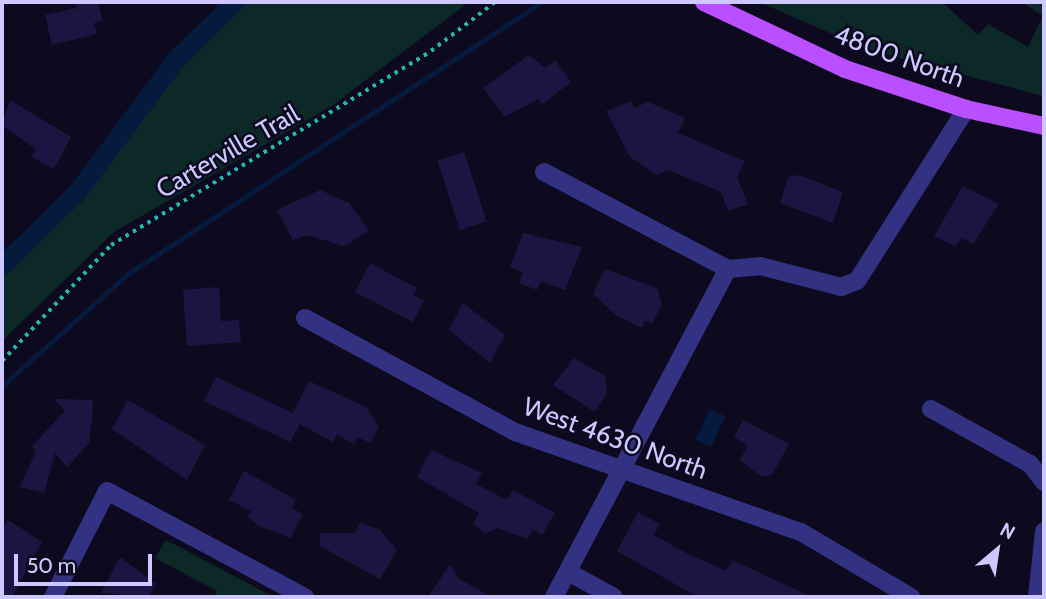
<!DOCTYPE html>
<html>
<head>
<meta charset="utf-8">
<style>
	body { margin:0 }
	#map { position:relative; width:1046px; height:599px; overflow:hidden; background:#0d0a1f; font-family:Cabin,sans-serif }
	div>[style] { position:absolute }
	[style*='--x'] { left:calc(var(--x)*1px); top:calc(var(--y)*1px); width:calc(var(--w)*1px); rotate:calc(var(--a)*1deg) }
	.green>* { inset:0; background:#0d2927 }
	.water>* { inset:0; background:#051a3d; transform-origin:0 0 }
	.stream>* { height:5px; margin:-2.5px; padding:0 2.5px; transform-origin:2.5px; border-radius:2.5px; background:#051a3d }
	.canal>* { height:19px; margin:-9.5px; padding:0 9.5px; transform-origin:9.5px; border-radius:9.5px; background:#051a3d }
	.building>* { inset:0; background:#1d1541; transform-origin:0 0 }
	.path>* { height:3.5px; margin-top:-1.75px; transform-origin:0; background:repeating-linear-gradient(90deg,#22b8ad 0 3.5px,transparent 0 8.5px) }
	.minor>* { height:18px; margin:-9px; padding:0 9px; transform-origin:9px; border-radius:9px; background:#333182 }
	.primary>* { height:18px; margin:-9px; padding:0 9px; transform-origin:9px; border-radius:9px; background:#ba4fff }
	span { translate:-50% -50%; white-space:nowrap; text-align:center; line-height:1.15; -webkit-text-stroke:5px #0d0a1f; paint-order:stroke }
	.street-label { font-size:26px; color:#cdc8ff }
	.frame { position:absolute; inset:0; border:4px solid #cdc8ff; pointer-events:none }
	.north { position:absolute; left:962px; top:515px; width:70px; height:70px; -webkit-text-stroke:5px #0d0a1f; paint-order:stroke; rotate:29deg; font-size:19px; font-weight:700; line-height:28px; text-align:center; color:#cdc8ff }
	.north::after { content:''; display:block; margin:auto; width:24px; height:32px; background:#cdc8ff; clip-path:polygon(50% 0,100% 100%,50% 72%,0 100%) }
	.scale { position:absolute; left:14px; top:554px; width:138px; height:32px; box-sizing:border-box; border:4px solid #cdc8ff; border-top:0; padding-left:9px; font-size:21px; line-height:24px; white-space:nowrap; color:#cdc8ff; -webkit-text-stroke:5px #0d0a1f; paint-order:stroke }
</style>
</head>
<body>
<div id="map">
	<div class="green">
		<i style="clip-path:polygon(246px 2px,469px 2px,333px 105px,114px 232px,2px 341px,2px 269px,35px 242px,119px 144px,180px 61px)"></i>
		<i style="clip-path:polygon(759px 2px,942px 2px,978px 35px,988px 24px,1028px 47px,1043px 16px,1022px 2px,1035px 2px,1044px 8px,1044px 96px,869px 50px)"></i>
		<i style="clip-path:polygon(166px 540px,274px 597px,214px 597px,217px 591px,155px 558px)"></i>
	</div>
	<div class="water">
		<i style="left:710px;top:409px;width:17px;height:34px;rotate:25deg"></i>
	</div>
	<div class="stream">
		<i style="--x:2;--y:386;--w:170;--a:-41.7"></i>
		<i style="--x:129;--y:273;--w:493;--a:-33.3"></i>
	</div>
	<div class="canal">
		<i style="--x:2;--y:265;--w:105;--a:-44.2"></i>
		<i style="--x:77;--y:192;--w:167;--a:-53.3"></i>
		<i style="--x:177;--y:58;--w:80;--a:-44.5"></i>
	</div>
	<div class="building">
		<i style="clip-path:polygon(75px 2px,98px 2px,103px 21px,94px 23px,97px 34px,52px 45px,45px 15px,77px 8px)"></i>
		<i style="clip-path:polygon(529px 55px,545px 68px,555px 60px,571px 82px,542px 104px,538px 99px,505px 117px,483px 88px)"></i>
		<i style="clip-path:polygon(10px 100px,71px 137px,54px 169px,32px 157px,36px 149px,2px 125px)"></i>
		<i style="clip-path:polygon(631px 101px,634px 108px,648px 102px,685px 118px,678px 133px,745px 161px,737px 177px,748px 204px,728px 211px,721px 192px,669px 170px,657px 175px,630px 157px,606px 111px)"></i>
		<i style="left:464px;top:152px;width:73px;height:28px;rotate:72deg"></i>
		<i style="clip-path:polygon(799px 175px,843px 192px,833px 223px,780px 203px,788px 177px)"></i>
		<i style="clip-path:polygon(963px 186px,999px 204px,973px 244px,962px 238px,955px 246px,934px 236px)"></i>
		<i style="clip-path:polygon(320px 190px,349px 203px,369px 231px,344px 246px,307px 235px,293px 240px,277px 210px)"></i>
		<i style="clip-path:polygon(523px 233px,582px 247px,565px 290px,541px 281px,537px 290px,519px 283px,523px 273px,510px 267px)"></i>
		<i style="clip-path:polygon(370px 263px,417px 288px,413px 295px,424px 301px,413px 322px,355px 292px)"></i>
		<i style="clip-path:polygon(605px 269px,657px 288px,662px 304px,652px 324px,645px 321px,642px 328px,616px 315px,593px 294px)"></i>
		<i style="clip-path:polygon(219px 287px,221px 321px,239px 320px,241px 342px,187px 346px,183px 290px)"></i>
		<i style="clip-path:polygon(463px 303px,505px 335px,490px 363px,449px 330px)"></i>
		<i style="clip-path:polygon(574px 358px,605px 376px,607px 393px,595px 412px,553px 385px)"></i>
		<i style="clip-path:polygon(216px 377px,293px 413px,309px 381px,366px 407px,379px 427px,370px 443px,358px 437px,354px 444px,337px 435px,333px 442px,300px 424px,290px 442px,204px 401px)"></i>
		<i style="clip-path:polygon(54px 399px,93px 400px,92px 419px,89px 443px,67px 467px,55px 453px,44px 493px,20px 487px,36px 451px,32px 446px,65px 411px)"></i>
		<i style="clip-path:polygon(128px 400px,205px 445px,187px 480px,112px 429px)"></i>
		<i style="clip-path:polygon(743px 420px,789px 444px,772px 475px,762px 477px,740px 460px,748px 445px,734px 437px)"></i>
		<i style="clip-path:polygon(431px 450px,482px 473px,476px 484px,507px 500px,513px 490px,555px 513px,542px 535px,533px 529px,528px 539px,497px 528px,485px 534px,473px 524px,479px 513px,417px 477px)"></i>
		<i style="clip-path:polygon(244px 471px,296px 500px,292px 508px,303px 514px,291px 538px,259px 526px,248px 517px,251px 511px,229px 500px)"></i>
		<i style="clip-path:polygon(638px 512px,660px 524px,654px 535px,688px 554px,726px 571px,732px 560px,812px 597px,698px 597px,617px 551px)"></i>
		<i style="clip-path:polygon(8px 520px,42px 542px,12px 597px,2px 593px,2px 530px)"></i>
		<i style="clip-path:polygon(360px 523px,380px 530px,397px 550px,380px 579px,320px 546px,320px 533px,355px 533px)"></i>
		<i style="clip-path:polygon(120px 557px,156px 584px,149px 597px,101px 593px)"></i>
		<i style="clip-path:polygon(450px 564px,459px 579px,492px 597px,428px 597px)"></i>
	</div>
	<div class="path">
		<i style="--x:2;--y:361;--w:159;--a:-46.8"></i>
		<i style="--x:111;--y:245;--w:374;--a:-31.2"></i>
		<i style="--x:431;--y:51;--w:81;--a:-37.4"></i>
	</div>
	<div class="minor">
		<i style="--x:544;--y:172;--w:208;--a:27.8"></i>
		<i style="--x:728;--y:269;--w:32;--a:-5"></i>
		<i style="--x:760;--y:266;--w:84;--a:14.5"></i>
		<i style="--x:841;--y:287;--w:17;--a:-21"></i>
		<i style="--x:857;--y:281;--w:204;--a:-57.6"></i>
		<i style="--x:305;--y:318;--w:239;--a:28.5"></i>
		<i style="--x:515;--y:432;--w:303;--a:19.3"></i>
		<i style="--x:801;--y:532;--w:128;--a:30.6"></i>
		<i style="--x:931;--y:409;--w:113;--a:29.1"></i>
		<i style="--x:1030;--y:464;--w:23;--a:52"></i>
		<i style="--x:568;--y:572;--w:52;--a:28.5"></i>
		<i style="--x:53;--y:597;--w:119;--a:-63"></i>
		<i style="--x:107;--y:491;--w:225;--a:28.2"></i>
		<i style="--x:554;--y:597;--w:371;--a:-62.1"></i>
		<i style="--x:1037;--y:597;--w:66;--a:-83.9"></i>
	</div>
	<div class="primary">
		<i style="--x:704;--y:2;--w:156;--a:25.4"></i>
		<i style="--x:845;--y:69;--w:127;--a:18.3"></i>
		<i style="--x:966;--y:109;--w:80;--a:12.3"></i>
	</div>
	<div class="street-label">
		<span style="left:899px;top:57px;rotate:20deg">4800 North</span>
		<span style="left:228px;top:152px;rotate:-30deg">Carterville Trail</span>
		<span style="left:615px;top:439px;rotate:20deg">West 4630 North</span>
	</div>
	<div class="frame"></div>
	<div class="north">N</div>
	<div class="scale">50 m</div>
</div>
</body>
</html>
